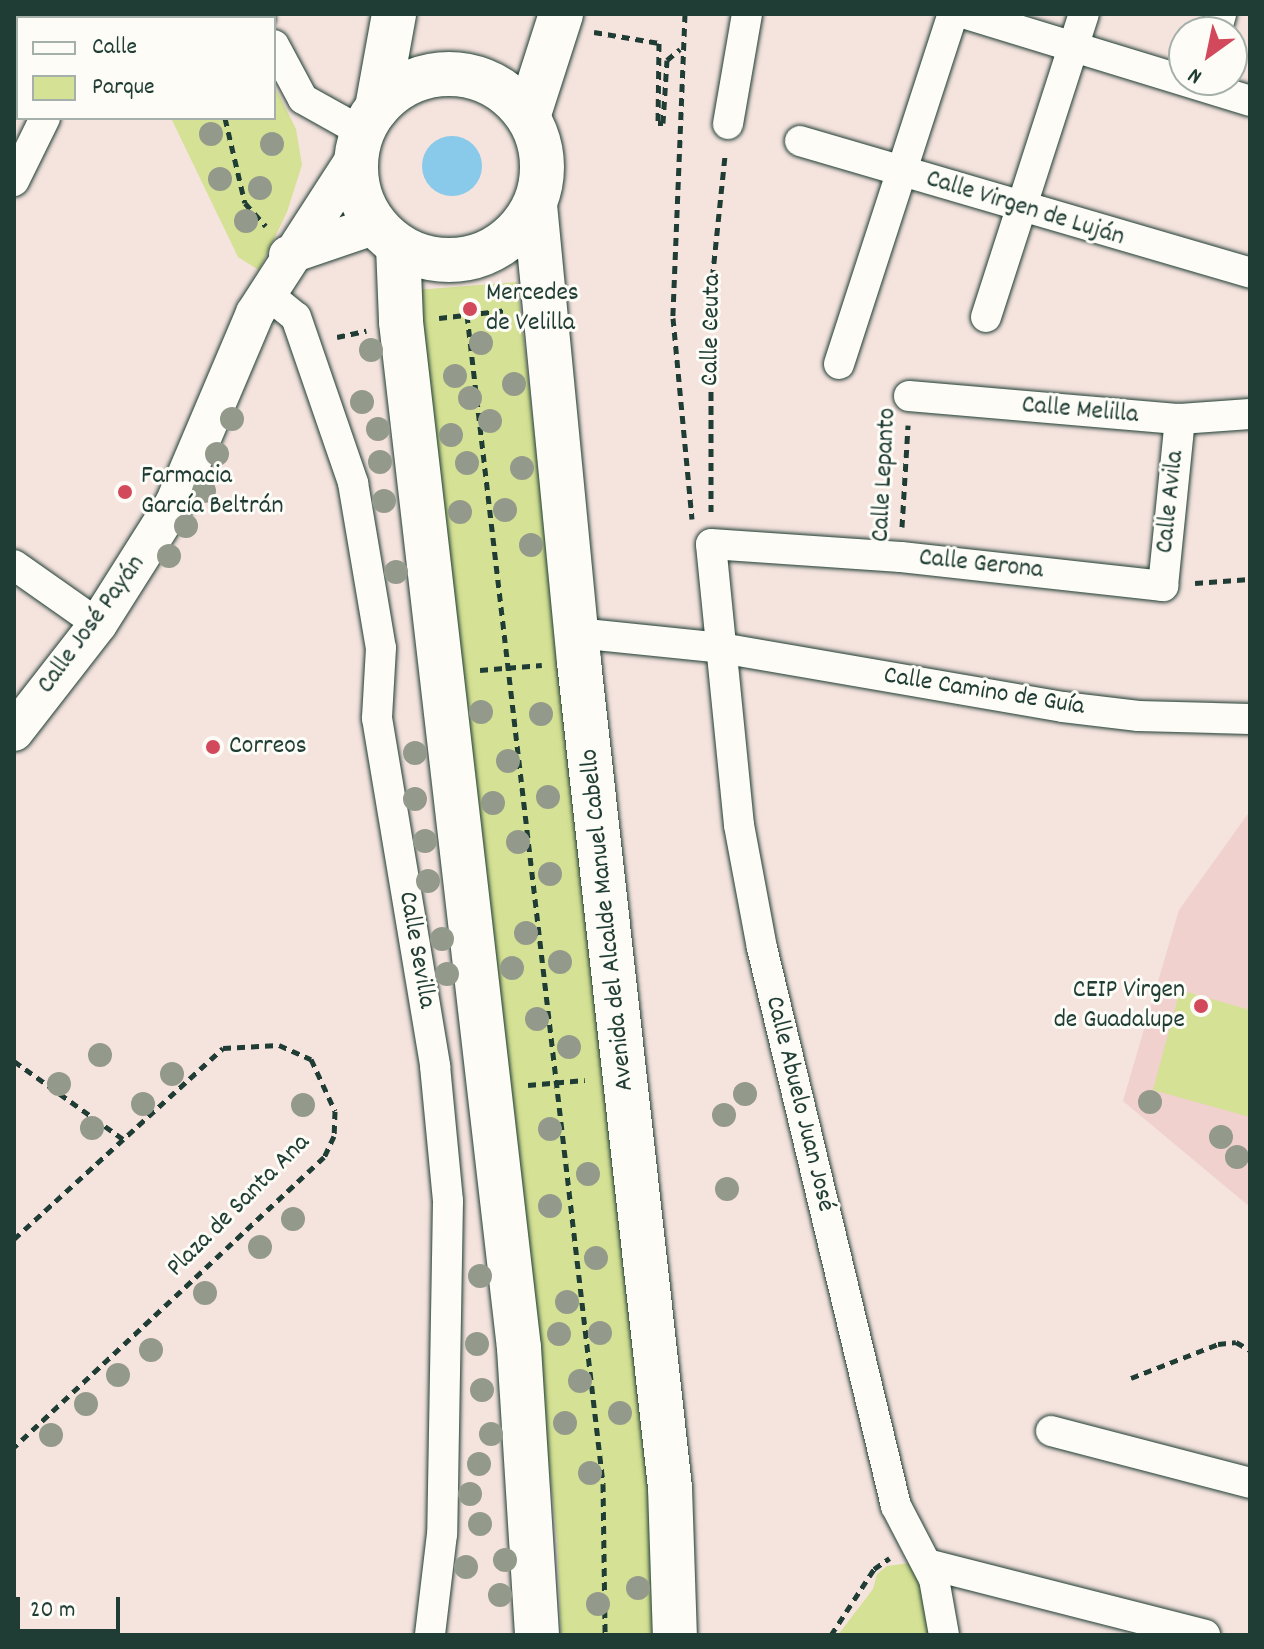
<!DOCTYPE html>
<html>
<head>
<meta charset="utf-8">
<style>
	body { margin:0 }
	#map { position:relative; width:1264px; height:1649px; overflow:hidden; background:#f5e3de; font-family:Dekko,sans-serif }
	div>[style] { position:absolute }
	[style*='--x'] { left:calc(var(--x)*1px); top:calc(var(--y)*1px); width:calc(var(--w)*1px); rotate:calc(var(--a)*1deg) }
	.built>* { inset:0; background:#f0d1cd }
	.green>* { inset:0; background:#d5e194 }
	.water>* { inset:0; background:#89c9ea }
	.round { border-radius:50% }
	.path>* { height:5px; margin-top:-2.5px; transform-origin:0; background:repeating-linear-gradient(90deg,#1f3d34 0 8px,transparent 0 14px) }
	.roads { filter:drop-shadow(0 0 2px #1f3d34) drop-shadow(0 0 2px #1f3d34) }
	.minor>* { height:30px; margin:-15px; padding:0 15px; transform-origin:15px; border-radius:15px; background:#fdfcf7 }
	.tertiary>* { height:38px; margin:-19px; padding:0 19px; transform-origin:19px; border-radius:19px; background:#fdfcf7 }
	.secondary>* { height:44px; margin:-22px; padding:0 22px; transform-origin:22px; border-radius:22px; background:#fdfcf7 }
	.secondary>.ring { margin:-22px; padding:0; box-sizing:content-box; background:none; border:44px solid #fdfcf7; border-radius:50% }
	.trees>* { width:24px; height:24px; margin:-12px; border-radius:50%; background:#939a8b }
	.dots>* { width:22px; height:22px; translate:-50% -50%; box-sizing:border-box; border:4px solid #fdfcf7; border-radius:50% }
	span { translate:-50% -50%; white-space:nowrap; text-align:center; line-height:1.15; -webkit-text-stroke:6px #fdfcf7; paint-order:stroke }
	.street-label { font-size:26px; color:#1f3d34 }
	.poi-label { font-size:26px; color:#1f3d34 }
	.left { translate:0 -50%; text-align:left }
	.right { translate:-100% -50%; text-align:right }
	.frame { position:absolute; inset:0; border:16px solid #1f3d34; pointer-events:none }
	.legend { position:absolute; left:16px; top:16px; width:260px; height:104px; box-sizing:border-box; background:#fdfcf7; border:2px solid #a4b0a9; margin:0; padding:10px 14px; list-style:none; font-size:24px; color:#1f3d34 }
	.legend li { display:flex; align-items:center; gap:16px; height:40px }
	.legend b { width:40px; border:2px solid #a4b0a9 }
	.north { position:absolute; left:1168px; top:16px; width:80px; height:80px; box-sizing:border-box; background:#fdfcf7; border:2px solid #a4b0a9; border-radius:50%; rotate:213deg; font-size:22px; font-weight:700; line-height:32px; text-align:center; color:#1f3d34 }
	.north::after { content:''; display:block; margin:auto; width:28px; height:36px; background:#d1495b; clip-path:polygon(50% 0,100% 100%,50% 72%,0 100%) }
	.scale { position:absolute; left:16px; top:1597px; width:104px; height:36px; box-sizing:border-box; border:4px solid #1f3d34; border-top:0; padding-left:10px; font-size:24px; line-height:28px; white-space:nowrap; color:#1f3d34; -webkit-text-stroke:6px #fdfcf7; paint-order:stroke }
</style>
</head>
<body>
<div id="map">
	<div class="built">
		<i style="clip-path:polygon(1250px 811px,1250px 1207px,1123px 1101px,1179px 910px)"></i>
	</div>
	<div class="green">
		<i style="clip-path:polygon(274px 85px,296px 129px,302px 165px,287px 212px,259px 270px,238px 257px,171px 118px,274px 118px)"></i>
		<i style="clip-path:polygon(517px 282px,642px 1355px,661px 1635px,561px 1635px,557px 1540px,502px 1013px,416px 290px)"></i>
		<i style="clip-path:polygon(1180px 990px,1250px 1010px,1250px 1117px,1153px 1090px)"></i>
		<i style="clip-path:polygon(910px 1563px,918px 1567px,938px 1635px,838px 1635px,873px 1589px,877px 1574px,887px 1566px)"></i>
	</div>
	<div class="water">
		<i class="round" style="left:422px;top:136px;width:60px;height:60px"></i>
	</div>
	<div class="path">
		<i style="--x:685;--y:14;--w:304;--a:92.3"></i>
		<i style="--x:673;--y:318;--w:202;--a:84.6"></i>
		<i style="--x:594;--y:32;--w:66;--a:9.6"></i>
		<i style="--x:659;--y:43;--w:80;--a:90.7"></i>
		<i style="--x:658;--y:123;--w:5;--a:0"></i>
		<i style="--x:663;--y:123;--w:63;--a:-86.4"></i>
		<i style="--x:667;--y:60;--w:17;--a:-40"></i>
		<i style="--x:225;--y:118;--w:87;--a:76.8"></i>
		<i style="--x:245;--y:203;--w:31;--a:48"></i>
		<i style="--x:467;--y:315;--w:1177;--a:83.36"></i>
		<i style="--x:603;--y:1484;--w:151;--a:89.2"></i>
		<i style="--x:439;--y:318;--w:69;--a:-6.6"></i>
		<i style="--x:337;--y:337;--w:30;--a:-12"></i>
		<i style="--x:711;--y:512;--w:221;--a:-90"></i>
		<i style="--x:711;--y:291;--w:137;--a:-84.1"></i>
		<i style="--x:902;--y:527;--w:102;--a:-86.6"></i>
		<i style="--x:1195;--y:583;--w:55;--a:-4.2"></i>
		<i style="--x:480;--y:670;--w:62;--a:-4.6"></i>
		<i style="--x:14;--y:1061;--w:134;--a:35.6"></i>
		<i style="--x:528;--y:1085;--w:57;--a:-5"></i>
		<i style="--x:14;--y:1239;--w:283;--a:-42.4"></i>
		<i style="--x:223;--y:1048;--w:56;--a:-3.1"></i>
		<i style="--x:279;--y:1045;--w:35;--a:24"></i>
		<i style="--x:311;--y:1059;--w:57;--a:65.2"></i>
		<i style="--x:335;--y:1111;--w:25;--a:92"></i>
		<i style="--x:334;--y:1136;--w:23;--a:115"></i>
		<i style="--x:324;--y:1157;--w:424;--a:136.9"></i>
		<i style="--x:1131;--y:1378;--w:93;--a:-21.3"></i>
		<i style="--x:1218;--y:1344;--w:18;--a:-6"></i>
		<i style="--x:1236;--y:1342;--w:16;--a:30"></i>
		<i style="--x:831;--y:1635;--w:79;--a:-56.9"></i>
		<i style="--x:874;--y:1569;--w:19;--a:-35"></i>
	</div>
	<div class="roads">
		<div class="minor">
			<i style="--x:257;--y:14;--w:5;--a:53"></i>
			<i style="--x:966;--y:14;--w:297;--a:17"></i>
			<i style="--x:170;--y:18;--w:8;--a:-30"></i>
			<i style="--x:1216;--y:32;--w:19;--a:-74"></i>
			<i style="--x:274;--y:45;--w:61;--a:61.8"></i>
			<i style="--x:303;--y:99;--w:68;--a:29.2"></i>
			<i style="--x:14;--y:69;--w:6;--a:51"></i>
			<i style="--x:728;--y:124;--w:112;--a:-80.2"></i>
			<i style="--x:800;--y:141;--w:469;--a:16.3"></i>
			<i style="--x:14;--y:181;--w:70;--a:-63.8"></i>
			<i style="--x:266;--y:293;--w:38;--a:39"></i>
			<i style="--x:296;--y:317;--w:176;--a:71"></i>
			<i style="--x:353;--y:483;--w:167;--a:80.4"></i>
			<i style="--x:381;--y:648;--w:70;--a:93.3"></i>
			<i style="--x:377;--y:718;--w:353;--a:80.5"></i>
			<i style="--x:435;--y:1066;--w:136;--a:84.5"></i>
			<i style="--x:448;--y:1201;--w:333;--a:91"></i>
			<i style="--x:442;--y:1534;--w:102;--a:96.8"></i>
			<i style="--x:986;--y:317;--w:318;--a:-72.1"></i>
			<i style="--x:839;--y:364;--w:368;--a:-72"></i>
			<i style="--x:909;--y:396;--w:272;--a:4.9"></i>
			<i style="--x:1180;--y:419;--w:70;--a:-4.1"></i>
			<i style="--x:14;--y:565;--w:103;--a:35.1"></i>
			<i style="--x:577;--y:633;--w:145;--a:5.9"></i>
			<i style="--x:721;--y:648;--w:347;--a:9.8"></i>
			<i style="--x:1063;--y:707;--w:76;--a:6.8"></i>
			<i style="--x:1138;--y:716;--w:112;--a:1.5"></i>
			<i style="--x:1051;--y:1431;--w:206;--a:14.6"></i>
			<i style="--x:927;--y:1564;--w:287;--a:14.3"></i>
			<i style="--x:944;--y:1635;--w:57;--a:-100.1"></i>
			<i style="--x:934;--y:1579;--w:82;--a:-117.5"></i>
			<i style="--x:896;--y:1506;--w:574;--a:-103.5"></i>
			<i style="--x:762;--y:948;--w:125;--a:-100.6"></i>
			<i style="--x:739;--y:825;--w:282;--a:-95.7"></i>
			<i style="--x:711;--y:544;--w:190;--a:3.9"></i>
			<i style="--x:901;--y:557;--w:264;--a:6.3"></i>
			<i style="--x:1163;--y:586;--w:168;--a:-84.2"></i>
		</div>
		<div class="tertiary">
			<i style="--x:288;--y:255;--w:93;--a:-18.8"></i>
			<i style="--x:14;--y:732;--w:137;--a:-52.1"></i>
			<i style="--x:98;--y:624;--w:142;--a:-57.7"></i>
			<i style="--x:174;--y:504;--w:207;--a:-67"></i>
			<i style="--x:255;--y:313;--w:186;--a:-57.1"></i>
		</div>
		<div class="secondary">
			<i class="ring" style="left:356px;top:74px;width:142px;height:142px"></i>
			<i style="--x:377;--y:108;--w:96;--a:-79.7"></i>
			<i style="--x:528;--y:117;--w:108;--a:-72.2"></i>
			<i style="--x:535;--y:205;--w:459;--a:84.5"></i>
			<i style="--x:579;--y:662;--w:831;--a:83.71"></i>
			<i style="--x:670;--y:1488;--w:147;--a:88.1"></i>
			<i style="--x:398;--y:246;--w:76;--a:87.7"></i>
			<i style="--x:401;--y:322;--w:1033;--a:83.44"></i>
			<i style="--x:519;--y:1348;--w:288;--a:86.4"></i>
		</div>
	</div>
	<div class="trees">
		<i style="left:211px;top:134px"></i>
		<i style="left:272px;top:144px"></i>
		<i style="left:220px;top:179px"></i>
		<i style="left:260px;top:188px"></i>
		<i style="left:246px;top:221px"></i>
		<i style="left:481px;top:343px"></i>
		<i style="left:371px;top:350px"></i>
		<i style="left:455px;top:376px"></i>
		<i style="left:514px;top:384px"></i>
		<i style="left:470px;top:398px"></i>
		<i style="left:362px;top:402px"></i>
		<i style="left:232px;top:419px"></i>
		<i style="left:490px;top:421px"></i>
		<i style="left:378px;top:429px"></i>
		<i style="left:451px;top:435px"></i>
		<i style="left:217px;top:454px"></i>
		<i style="left:380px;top:462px"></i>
		<i style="left:467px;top:463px"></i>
		<i style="left:522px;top:468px"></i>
		<i style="left:204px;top:491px"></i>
		<i style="left:384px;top:501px"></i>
		<i style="left:505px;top:510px"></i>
		<i style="left:460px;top:512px"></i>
		<i style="left:186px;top:526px"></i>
		<i style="left:531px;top:545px"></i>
		<i style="left:169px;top:556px"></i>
		<i style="left:396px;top:572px"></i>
		<i style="left:481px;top:712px"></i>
		<i style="left:541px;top:714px"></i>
		<i style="left:415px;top:753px"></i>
		<i style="left:508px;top:761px"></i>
		<i style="left:548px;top:797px"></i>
		<i style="left:415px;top:799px"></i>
		<i style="left:493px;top:803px"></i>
		<i style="left:425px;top:841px"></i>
		<i style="left:518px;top:842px"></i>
		<i style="left:550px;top:874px"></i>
		<i style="left:428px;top:881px"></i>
		<i style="left:526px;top:933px"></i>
		<i style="left:442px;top:939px"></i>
		<i style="left:560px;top:962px"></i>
		<i style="left:512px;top:968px"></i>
		<i style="left:447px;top:974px"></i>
		<i style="left:537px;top:1019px"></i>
		<i style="left:569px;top:1047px"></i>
		<i style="left:100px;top:1055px"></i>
		<i style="left:172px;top:1074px"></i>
		<i style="left:59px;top:1084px"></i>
		<i style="left:745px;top:1094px"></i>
		<i style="left:1150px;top:1102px"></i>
		<i style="left:143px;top:1104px"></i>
		<i style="left:303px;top:1105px"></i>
		<i style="left:724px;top:1115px"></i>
		<i style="left:92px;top:1128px"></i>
		<i style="left:550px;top:1129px"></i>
		<i style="left:1221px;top:1137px"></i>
		<i style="left:1237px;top:1157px"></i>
		<i style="left:588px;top:1174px"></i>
		<i style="left:727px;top:1189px"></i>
		<i style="left:550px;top:1206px"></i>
		<i style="left:293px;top:1219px"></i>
		<i style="left:260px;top:1247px"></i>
		<i style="left:596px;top:1258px"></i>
		<i style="left:480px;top:1276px"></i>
		<i style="left:205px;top:1293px"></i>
		<i style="left:567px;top:1302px"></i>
		<i style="left:600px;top:1333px"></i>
		<i style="left:559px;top:1334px"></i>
		<i style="left:477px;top:1344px"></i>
		<i style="left:151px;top:1350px"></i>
		<i style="left:118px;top:1375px"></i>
		<i style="left:580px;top:1381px"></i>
		<i style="left:482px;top:1390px"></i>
		<i style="left:86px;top:1404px"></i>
		<i style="left:620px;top:1413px"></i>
		<i style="left:565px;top:1423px"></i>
		<i style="left:491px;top:1434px"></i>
		<i style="left:51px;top:1435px"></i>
		<i style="left:479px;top:1464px"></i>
		<i style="left:590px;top:1473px"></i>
		<i style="left:470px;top:1494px"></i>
		<i style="left:480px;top:1524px"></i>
		<i style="left:505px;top:1560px"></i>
		<i style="left:466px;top:1567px"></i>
		<i style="left:638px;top:1588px"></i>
		<i style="left:500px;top:1595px"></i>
		<i style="left:598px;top:1604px"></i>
	</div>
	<div class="dots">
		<i style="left:470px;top:309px;background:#d1495b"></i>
		<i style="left:125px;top:492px;background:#d1495b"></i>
		<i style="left:213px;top:747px;background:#d1495b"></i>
		<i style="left:1201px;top:1006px;background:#d1495b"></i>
	</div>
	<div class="street-label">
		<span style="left:1025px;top:209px;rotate:17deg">Calle Virgen de Luján</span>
		<span style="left:712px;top:330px;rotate:-89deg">Calle Ceuta</span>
		<span style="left:1080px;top:411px;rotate:5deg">Calle Melilla</span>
		<span style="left:885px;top:475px;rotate:-87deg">Calle Lepanto</span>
		<span style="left:1171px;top:502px;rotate:-84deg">Calle Avila</span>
		<span style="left:981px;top:565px;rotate:6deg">Calle Gerona</span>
		<span style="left:92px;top:625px;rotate:-54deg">Calle José Payán</span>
		<span style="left:984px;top:692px;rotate:9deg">Calle Camino de Guía</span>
		<span style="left:608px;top:920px;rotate:-96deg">Avenida del Alcalde Manuel Cabello</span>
		<span style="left:416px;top:950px;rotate:80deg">Calle Sevilla</span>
		<span style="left:799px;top:1104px;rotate:76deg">Calle Abuelo Juan José</span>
		<span style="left:239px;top:1206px;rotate:-45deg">Plaza de Santa Ana</span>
	</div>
	<div class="poi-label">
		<span class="left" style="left:486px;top:309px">Mercedes<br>de Velilla</span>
		<span class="left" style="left:141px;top:492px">Farmacia<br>García Beltrán</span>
		<span class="left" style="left:229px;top:747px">Correos</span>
		<span class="right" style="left:1185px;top:1006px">CEIP Virgen<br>de Guadalupe</span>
	</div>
	<div class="frame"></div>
	<ul class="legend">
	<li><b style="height:10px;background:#fdfcf7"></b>Calle</li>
	<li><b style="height:22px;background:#d5e194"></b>Parque</li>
	</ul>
	<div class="north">N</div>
	<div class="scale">20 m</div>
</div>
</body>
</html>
